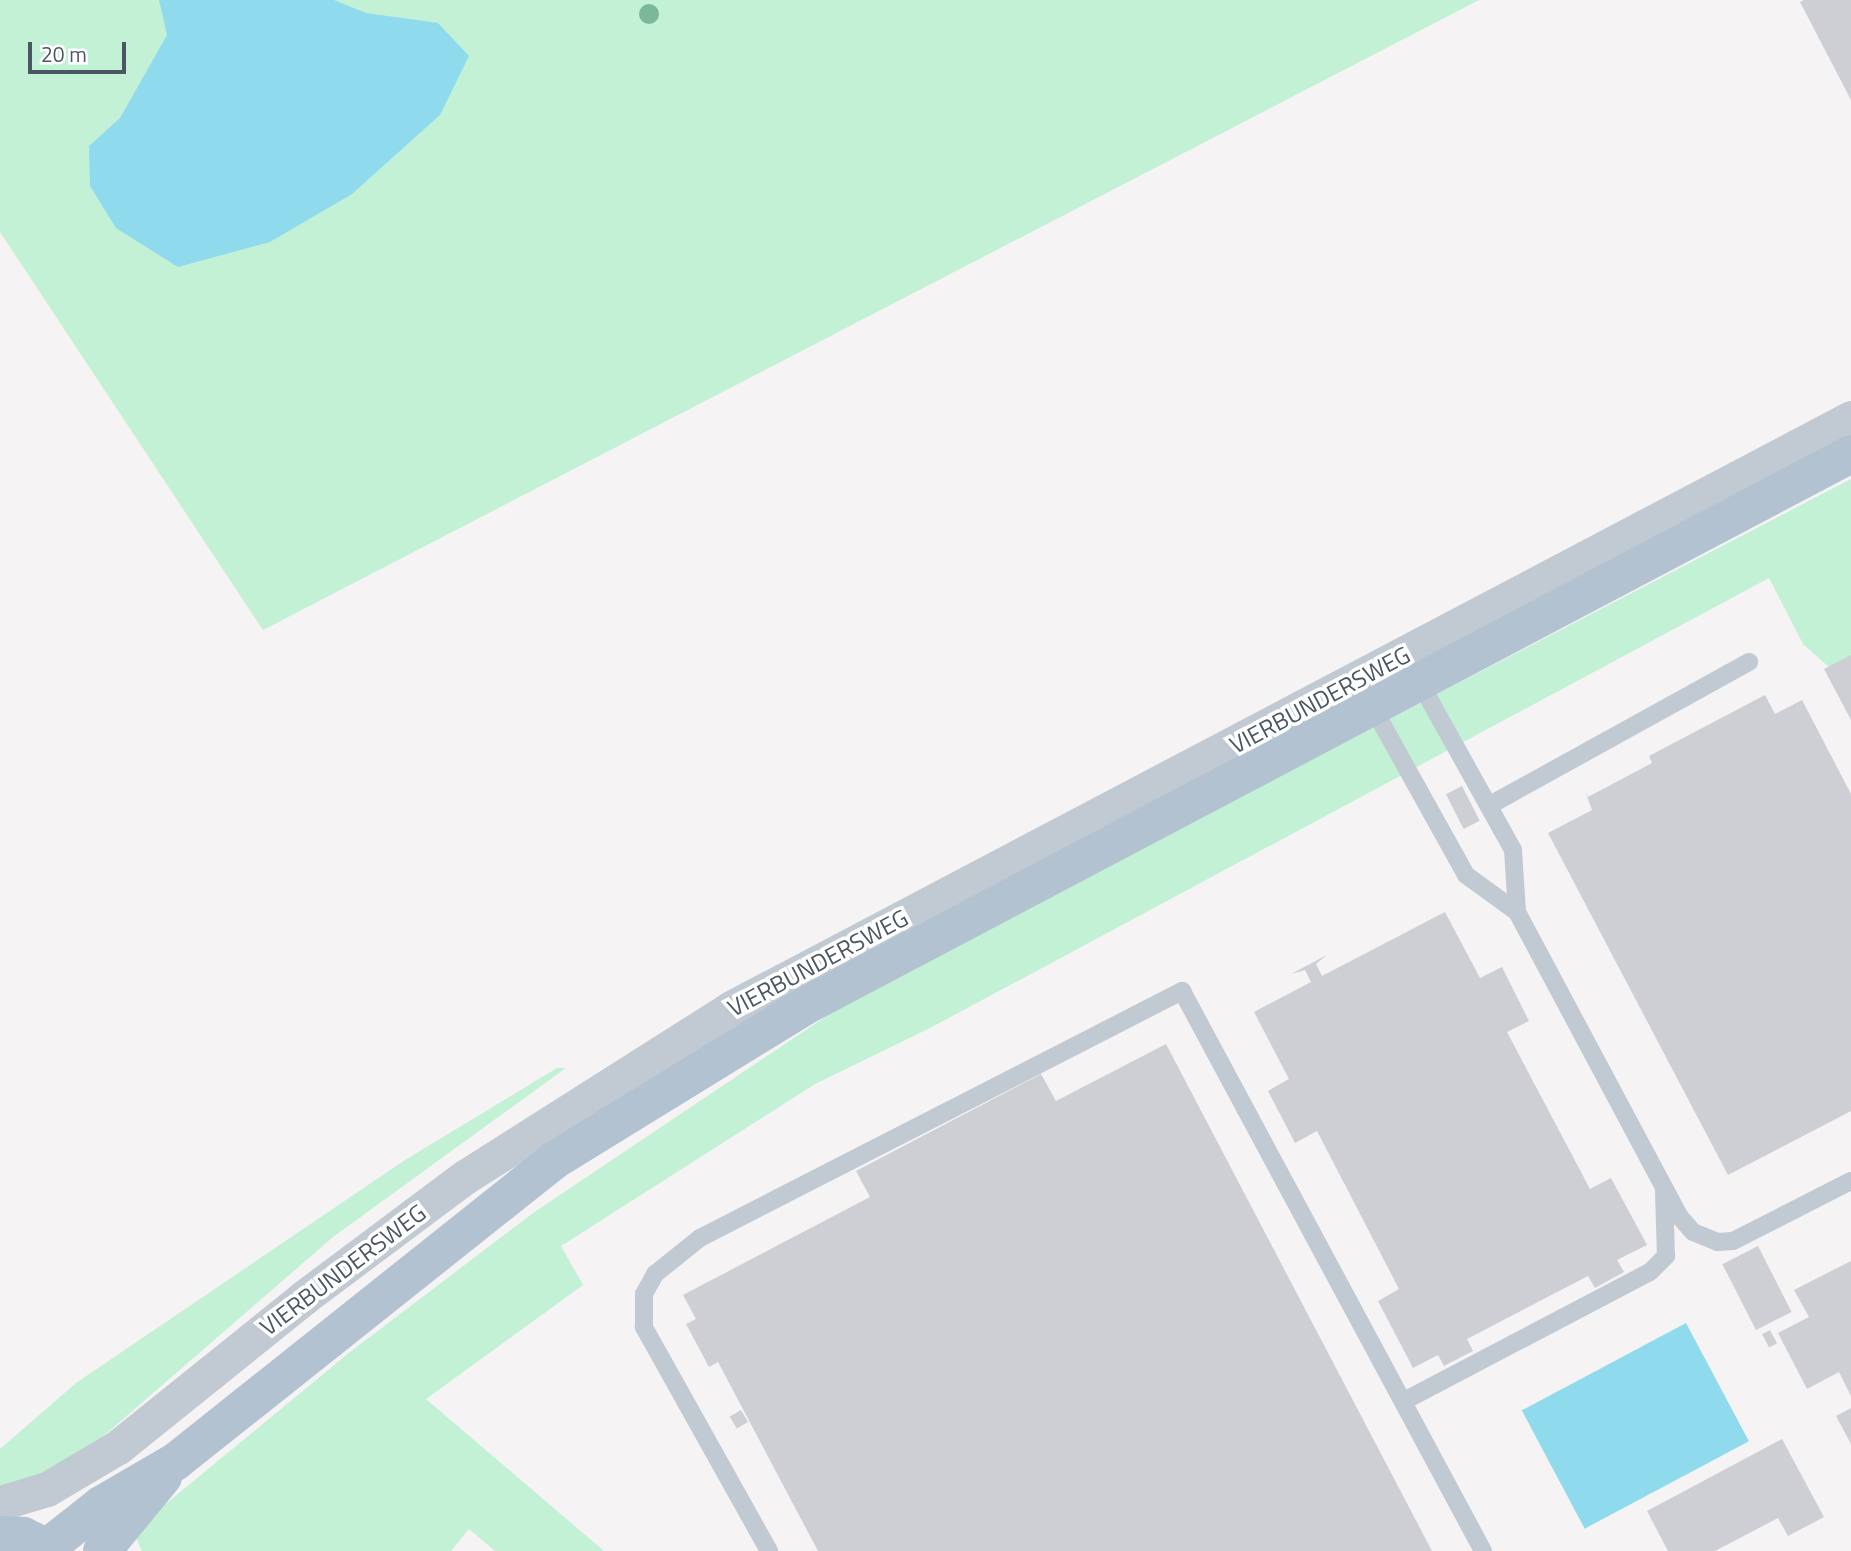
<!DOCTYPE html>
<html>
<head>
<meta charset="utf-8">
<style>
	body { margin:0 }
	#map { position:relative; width:1851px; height:1551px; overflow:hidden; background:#f5f3f3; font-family:"Titillium Web",sans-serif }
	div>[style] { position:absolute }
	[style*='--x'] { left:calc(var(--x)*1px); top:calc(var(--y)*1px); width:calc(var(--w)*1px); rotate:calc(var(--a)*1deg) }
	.green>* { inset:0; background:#c3f1d5 }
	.water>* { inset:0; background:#90daee; transform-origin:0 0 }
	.building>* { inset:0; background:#cdcfd5; transform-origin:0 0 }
	.service>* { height:18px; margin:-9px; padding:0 9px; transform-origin:9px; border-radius:9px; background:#c1cad2 }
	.minor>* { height:35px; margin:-17.5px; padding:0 17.5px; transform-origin:17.5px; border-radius:17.5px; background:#c1cad2 }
	.primary>* { height:38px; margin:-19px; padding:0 19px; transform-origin:19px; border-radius:19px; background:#b3c2d1 }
	.trees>* { width:20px; height:20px; margin:-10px; border-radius:50%; background:#7bb799 }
	span { translate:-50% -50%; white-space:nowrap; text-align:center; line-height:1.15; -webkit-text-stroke:7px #fff; paint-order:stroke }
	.street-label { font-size:24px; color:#4a5661 }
	.scale { position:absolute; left:28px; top:42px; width:98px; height:32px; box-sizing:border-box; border:4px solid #4a5661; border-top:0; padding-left:9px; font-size:21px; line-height:24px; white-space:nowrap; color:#4a5661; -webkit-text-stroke:5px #fff; paint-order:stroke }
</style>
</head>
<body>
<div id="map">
	<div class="green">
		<i style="clip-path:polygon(0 0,1479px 0,263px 630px,0 232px)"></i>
		<i style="clip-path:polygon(1851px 479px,1851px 660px,1830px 668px,1803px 644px,1769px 578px,932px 1027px,815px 1084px,561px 1246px,583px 1285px,426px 1399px,604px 1551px,495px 1551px,469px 1529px,451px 1551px,142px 1551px,133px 1531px,350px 1352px,533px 1213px,858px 995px)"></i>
		<i style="clip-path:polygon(557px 1068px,566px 1068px,333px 1237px,99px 1440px,61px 1468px,0 1491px,0 1449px,76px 1383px,405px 1160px)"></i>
	</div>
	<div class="water">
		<i style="clip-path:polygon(159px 0,334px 0,366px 13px,438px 23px,469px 56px,440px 115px,352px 194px,270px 242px,178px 267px,116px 228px,90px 186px,89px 146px,120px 118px,167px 35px)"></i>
		<i style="left:1686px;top:1323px;width:134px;height:186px;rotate:62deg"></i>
	</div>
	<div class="building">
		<i style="clip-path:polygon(1804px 0,1851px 0,1851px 100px,1800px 2px)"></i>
		<i style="clip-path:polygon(1851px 655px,1851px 720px,1824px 669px)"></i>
		<i style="clip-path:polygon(1765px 695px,1775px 714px,1802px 700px,1851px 794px,1851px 1111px,1728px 1175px,1548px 833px,1592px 810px,1585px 791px,1588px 797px,1652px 763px,1649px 756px)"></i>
		<i style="left:1462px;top:786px;width:39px;height:18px;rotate:63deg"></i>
		<i style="clip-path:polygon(1445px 912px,1480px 978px,1502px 967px,1529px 1021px,1507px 1032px,1590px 1189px,1611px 1178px,1647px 1245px,1617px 1260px,1624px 1272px,1595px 1288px,1588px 1276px,1467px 1339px,1473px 1351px,1444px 1366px,1438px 1355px,1413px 1368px,1378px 1301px,1399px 1289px,1317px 1131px,1295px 1143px,1268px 1091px,1289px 1079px,1254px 1012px,1311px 982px,1305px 970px,1291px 974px,1327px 955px,1316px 964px,1322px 976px)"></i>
		<i style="clip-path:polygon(1166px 1044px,1432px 1551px,818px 1551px,718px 1362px,709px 1367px,686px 1324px,696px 1319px,683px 1295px,870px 1197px,856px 1171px,1041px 1074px,1056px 1101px)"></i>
		<i style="left:1758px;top:1246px;width:74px;height:40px;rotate:63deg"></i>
		<i style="clip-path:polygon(1851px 1261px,1851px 1396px,1839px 1372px,1807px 1389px,1778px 1333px,1809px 1317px,1794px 1290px)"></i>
		<i style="left:1770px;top:1330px;width:15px;height:9px;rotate:62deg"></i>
		<i style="clip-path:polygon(1851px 1408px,1851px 1444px,1836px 1416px)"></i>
		<i style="left:741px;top:1410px;width:14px;height:13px;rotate:60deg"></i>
		<i style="clip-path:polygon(1782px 1439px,1824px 1517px,1788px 1536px,1778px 1518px,1715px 1551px,1668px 1551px,1647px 1511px)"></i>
	</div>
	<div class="service">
		<i style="--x:1419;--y:681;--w:193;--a:60.9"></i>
		<i style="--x:1513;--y:850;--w:62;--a:86.3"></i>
		<i style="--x:1372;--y:706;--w:193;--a:60.9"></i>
		<i style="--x:1466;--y:875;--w:63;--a:36"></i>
		<i style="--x:1517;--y:912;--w:346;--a:61.9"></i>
		<i style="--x:1680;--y:1217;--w:20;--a:49"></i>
		<i style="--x:1693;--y:1232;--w:27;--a:22"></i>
		<i style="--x:1718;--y:1242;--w:15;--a:-4"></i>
		<i style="--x:1733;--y:1241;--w:132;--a:-27"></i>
		<i style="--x:1490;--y:805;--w:296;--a:-28.9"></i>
		<i style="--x:1404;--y:1401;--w:278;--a:-27.7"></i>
		<i style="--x:1650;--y:1272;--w:23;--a:-45"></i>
		<i style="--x:1666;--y:1256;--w:63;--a:-91.8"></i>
		<i style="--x:769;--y:1551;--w:257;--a:-119.2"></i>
		<i style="--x:644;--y:1327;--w:33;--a:-90"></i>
		<i style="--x:644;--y:1294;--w:23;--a:-61"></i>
		<i style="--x:655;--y:1274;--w:58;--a:-38.7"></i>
		<i style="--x:700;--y:1238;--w:542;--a:-27.13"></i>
		<i style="--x:1182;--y:991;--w:636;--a:61.74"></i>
	</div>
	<div class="minor">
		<i style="--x:0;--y:1503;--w:49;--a:-16.6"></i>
		<i style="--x:47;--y:1489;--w:82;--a:-30.6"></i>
		<i style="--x:118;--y:1447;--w:238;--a:-38.8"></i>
		<i style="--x:303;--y:1298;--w:202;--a:-36.8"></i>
		<i style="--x:465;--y:1177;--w:315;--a:-32.4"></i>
		<i style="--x:731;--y:1008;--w:1266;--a:-27.78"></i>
	</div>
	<div class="primary">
		<i style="--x:0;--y:1535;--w:23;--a:2"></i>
		<i style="--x:23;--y:1536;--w:35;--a:25"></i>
		<i style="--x:49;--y:1546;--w:66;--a:-38.3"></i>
		<i style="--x:101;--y:1505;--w:86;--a:-30.2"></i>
		<i style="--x:175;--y:1462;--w:483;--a:-38.5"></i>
		<i style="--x:553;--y:1161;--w:294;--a:-31.6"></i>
		<i style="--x:803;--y:1007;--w:1185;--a:-27.82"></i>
		<i style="--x:102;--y:1551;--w:96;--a:-50.5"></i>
	</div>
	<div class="trees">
		<i style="left:649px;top:14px"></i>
	</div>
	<div class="street-label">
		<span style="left:1320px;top:700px;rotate:-28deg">VIERBUNDERSWEG</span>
		<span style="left:818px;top:963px;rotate:-28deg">VIERBUNDERSWEG</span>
		<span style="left:343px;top:1270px;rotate:-37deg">VIERBUNDERSWEG</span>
	</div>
	<div class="scale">20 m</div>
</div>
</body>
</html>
